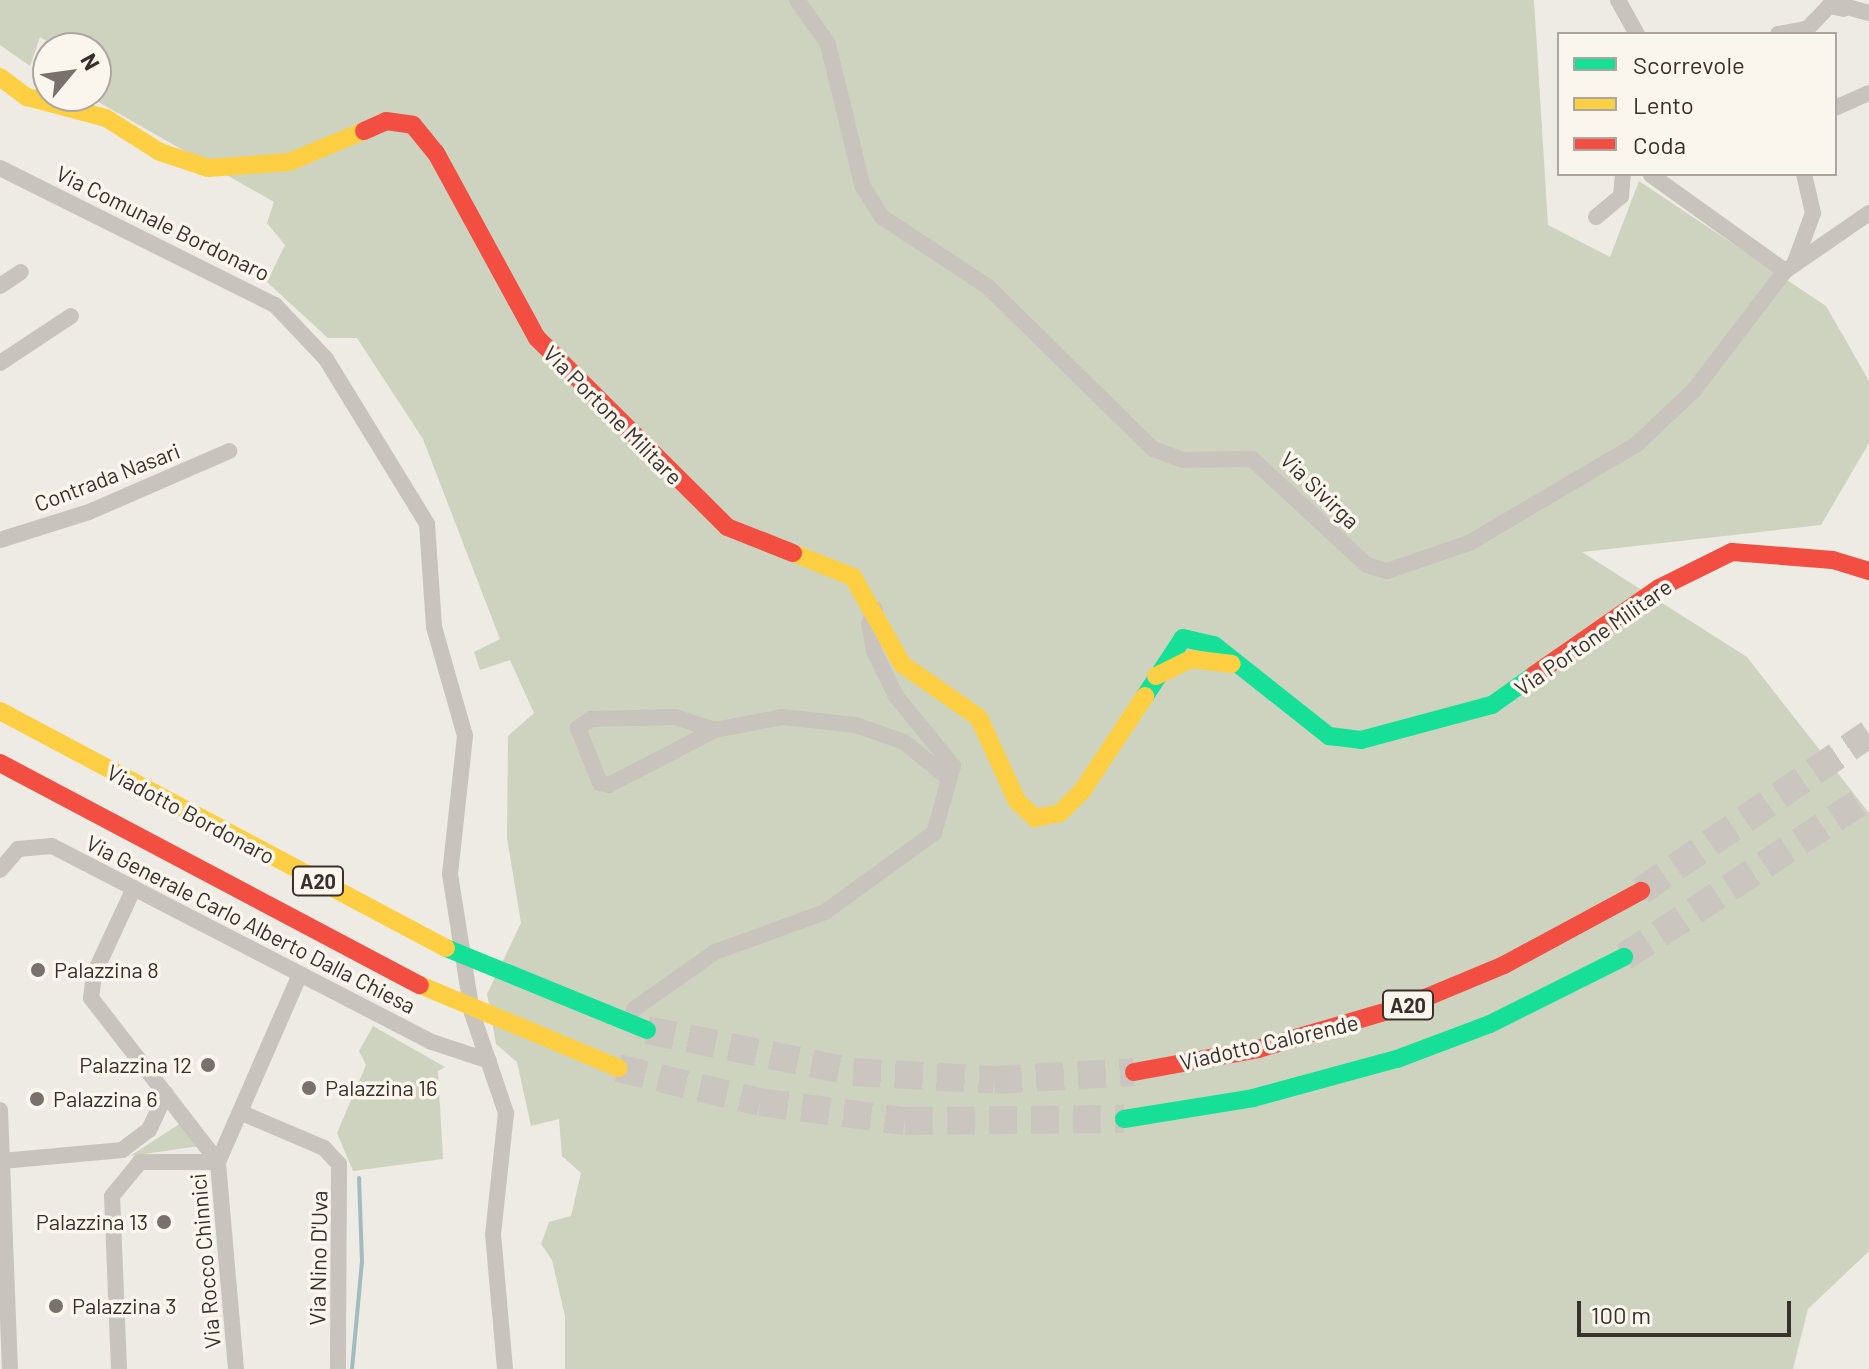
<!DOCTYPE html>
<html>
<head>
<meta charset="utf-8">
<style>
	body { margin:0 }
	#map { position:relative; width:1869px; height:1369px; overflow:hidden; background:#eeeae4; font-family:Barlow,sans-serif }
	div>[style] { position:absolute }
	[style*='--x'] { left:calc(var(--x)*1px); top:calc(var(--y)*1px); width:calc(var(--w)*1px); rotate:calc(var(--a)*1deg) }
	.green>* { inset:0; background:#ced3bf }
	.stream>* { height:4px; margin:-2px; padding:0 2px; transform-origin:2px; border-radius:2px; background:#a1bcbf }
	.highway-tunnel>* { height:28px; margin-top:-14px; transform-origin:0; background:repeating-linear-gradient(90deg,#cac5bf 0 28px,transparent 0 42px) }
	.street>* { height:16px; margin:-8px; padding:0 8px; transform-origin:8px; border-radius:8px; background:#c8c3bd }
	.fast>* { height:18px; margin:-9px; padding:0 9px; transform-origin:9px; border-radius:9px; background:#16e098 }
	.slow>* { height:18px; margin:-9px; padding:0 9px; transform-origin:9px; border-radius:9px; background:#ffcf43 }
	.jam>* { height:18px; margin:-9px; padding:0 9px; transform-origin:9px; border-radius:9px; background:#f24e42 }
	.fast-bridge>* { height:18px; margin:-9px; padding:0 9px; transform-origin:9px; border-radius:9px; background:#16e098 }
	.slow-bridge>* { height:18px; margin:-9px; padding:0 9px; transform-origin:9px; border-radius:9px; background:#ffcf43 }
	.jam-bridge>* { height:18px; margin:-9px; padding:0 9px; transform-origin:9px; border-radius:9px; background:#f24e42 }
	.dots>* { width:22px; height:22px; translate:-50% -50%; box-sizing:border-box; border:4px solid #faf5ed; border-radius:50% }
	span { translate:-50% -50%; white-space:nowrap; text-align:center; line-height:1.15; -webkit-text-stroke:7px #faf5ed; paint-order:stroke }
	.shield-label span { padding:2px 6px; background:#faf5ed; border:2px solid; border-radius:6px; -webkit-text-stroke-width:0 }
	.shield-label { font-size:20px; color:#39302b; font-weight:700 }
	.street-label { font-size:22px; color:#39302b }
	.poi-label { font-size:22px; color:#39302b }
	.left { translate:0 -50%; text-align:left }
	.right { translate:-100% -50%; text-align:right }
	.legend { position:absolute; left:1557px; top:32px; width:280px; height:144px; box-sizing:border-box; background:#faf5ed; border:2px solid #ada69f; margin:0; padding:10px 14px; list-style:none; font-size:24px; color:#39302b }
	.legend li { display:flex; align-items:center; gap:16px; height:40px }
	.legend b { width:40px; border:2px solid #ada69f }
	.north { position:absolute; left:32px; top:32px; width:80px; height:80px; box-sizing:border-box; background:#faf5ed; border:2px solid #ada69f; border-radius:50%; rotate:61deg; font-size:22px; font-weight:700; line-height:32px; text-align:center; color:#39302b }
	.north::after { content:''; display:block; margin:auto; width:28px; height:36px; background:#78716c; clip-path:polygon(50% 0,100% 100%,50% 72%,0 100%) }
	.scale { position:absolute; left:1577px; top:1301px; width:214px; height:36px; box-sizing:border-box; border:4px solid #39302b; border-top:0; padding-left:10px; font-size:24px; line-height:28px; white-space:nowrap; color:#39302b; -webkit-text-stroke:6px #faf5ed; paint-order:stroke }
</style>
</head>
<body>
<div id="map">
	<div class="green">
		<i style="clip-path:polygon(0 0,1534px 0,1548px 225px,1610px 257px,1639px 181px,1826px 306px,1869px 381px,1869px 443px,1821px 525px,1582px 552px,1747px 657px,1869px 813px,1869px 1251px,1808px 1309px,1793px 1369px,565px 1369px,565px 1316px,552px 1260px,541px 1244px,549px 1222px,571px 1216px,581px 1173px,562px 1156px,559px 1119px,531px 1126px,517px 1062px,496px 1044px,487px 994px,521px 923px,507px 838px,508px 736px,534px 713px,510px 660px,480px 670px,474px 652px,500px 639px,423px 439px,357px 338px,328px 338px,267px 282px,285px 245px,267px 223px,274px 202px,95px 100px,104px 76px,96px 71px,96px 48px,59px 48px,40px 37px,30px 66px,0 45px)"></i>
		<i style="clip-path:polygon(373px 1026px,445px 1067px,438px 1071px,443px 1159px,353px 1171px,337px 1133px,366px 1065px,359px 1051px)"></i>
		<i style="clip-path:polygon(181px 1123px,200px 1146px,130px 1156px)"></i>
	</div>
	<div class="stream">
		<i style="--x:352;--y:1369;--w:107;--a:-84.7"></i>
		<i style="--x:362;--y:1262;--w:84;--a:-92"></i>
	</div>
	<div class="highway-tunnel">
		<i style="--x:1641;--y:891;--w:277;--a:-34.6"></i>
		<i style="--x:1624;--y:957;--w:293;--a:-33.3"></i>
		<i style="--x:647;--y:1030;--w:210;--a:11.5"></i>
		<i style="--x:853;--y:1072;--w:141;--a:3.2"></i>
		<i style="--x:994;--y:1080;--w:140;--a:-3.3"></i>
		<i style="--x:618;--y:1068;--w:146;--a:13.5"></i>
		<i style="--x:760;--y:1102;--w:146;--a:7.5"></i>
		<i style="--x:905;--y:1121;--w:219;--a:-0.5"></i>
	</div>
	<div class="street">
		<i style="--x:797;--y:0;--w:54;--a:54.8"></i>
		<i style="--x:828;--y:44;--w:145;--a:76.4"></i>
		<i style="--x:862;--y:185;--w:38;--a:58"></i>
		<i style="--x:882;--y:217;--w:127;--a:33.4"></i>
		<i style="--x:988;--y:287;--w:231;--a:44.5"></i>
		<i style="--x:1153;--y:449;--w:32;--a:20"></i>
		<i style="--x:1183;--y:460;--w:69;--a:-0.8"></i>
		<i style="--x:1252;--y:459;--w:156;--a:42.7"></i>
		<i style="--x:1367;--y:565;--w:21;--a:17"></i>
		<i style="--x:1387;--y:571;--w:87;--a:-18.9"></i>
		<i style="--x:1469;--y:543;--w:195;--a:-30.5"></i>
		<i style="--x:1637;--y:444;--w:79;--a:-43.5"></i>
		<i style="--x:1694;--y:390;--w:150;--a:-52.6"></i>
		<i style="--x:1785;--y:271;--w:102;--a:-34.6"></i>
		<i style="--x:1618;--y:0;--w:39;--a:61"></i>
		<i style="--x:1837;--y:4;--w:33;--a:16"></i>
		<i style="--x:1778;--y:34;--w:29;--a:-10"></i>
		<i style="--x:1807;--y:29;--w:32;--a:-46"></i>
		<i style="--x:1829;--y:6;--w:15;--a:11"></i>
		<i style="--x:1835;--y:108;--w:37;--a:-24"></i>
		<i style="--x:0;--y:168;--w:307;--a:26.5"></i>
		<i style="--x:275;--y:305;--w:74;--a:46.6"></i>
		<i style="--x:326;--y:359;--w:193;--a:58.5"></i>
		<i style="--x:427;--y:524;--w:103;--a:86.1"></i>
		<i style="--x:434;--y:627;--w:113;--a:74.1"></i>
		<i style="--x:465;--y:736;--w:139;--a:96.2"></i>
		<i style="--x:450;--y:874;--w:141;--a:81"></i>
		<i style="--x:472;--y:1013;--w:106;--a:71.2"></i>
		<i style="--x:506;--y:1113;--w:122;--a:96.1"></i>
		<i style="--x:493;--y:1234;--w:136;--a:84.9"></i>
		<i style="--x:1651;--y:175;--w:165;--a:35.6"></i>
		<i style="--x:1596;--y:217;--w:33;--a:-40"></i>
		<i style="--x:1621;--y:196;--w:22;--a:-85"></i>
		<i style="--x:1795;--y:262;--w:52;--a:-69.8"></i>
		<i style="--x:1813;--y:213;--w:40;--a:-103"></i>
		<i style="--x:0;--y:286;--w:25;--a:-34"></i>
		<i style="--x:0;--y:363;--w:85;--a:-33.5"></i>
		<i style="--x:0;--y:540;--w:93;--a:-17.5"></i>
		<i style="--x:89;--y:512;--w:153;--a:-23.5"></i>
		<i style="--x:715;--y:730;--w:119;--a:152.6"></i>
		<i style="--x:609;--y:785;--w:9;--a:-167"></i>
		<i style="--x:600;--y:783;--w:59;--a:-111.8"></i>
		<i style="--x:578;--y:728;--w:16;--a:-35"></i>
		<i style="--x:591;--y:719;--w:84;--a:-1.4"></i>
		<i style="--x:675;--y:717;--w:42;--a:18"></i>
		<i style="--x:715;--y:730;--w:68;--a:-11"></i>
		<i style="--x:782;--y:717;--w:74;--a:6.2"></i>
		<i style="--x:856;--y:725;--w:51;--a:19.5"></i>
		<i style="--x:904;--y:742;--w:55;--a:39.1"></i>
		<i style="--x:0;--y:870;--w:28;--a:-49"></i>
		<i style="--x:18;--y:849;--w:34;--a:-5"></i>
		<i style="--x:52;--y:846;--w:428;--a:27.3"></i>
		<i style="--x:432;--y:1042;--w:60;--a:18.4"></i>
		<i style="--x:134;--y:888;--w:95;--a:114.9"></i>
		<i style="--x:94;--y:974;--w:24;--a:97"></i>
		<i style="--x:91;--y:998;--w:207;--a:52.2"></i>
		<i style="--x:634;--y:1009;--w:99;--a:-35.1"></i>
		<i style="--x:715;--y:952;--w:117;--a:-20"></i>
		<i style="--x:825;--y:912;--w:135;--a:-35.9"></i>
		<i style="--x:934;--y:833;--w:70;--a:-74.2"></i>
		<i style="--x:953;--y:766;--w:90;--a:-129.2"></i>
		<i style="--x:896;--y:696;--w:50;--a:-116.1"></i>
		<i style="--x:874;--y:651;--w:27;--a:-100"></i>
		<i style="--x:869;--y:624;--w:16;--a:-68"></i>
		<i style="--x:0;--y:1110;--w:259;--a:87.8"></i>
		<i style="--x:242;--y:1113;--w:89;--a:23.1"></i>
		<i style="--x:324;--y:1148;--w:22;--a:47"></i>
		<i style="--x:339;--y:1164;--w:205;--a:90.3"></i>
		<i style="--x:2;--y:1161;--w:121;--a:-5.2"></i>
		<i style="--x:122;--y:1150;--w:34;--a:-37"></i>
		<i style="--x:149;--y:1130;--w:40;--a:-65"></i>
		<i style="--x:119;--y:1369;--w:173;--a:-92.3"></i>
		<i style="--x:112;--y:1196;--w:44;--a:-50.5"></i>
		<i style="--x:140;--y:1162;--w:78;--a:0"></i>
		<i style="--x:236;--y:1369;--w:208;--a:-95"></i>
		<i style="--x:218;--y:1162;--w:205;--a:-66.4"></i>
	</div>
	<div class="fast">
		<i style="--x:1145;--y:696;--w:69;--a:-56.8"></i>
		<i style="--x:1183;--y:638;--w:32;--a:13"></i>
		<i style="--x:1214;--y:645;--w:147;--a:38.4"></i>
		<i style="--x:1329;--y:736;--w:32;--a:7"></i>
		<i style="--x:1361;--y:740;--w:136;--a:-15"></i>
		<i style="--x:1492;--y:705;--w:52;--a:-35.5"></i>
		<i style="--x:1124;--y:1119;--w:131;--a:-9.2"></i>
		<i style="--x:1253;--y:1098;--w:149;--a:-15.2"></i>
		<i style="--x:1397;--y:1059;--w:99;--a:-20.6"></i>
		<i style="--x:1490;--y:1024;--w:150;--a:-26.6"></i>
	</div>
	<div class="slow">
		<i style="--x:0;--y:77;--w:34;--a:37"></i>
		<i style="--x:27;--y:97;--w:82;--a:14.9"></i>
		<i style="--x:106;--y:118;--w:64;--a:32.2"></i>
		<i style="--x:160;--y:152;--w:51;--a:18.4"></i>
		<i style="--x:208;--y:168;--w:81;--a:-4.2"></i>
		<i style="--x:289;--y:162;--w:81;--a:-22.5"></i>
		<i style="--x:793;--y:553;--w:65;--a:21.8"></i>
		<i style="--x:853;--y:577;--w:100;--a:60.6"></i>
		<i style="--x:902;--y:664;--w:94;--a:35"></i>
		<i style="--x:979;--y:718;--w:91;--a:65.4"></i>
		<i style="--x:1017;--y:801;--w:25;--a:43"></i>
		<i style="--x:1035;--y:818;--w:25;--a:-11"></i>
		<i style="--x:1060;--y:813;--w:31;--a:-45"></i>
		<i style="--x:1082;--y:791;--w:114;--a:-56.4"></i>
		<i style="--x:1156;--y:676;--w:39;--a:-26"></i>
		<i style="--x:1191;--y:659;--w:41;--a:7"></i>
	</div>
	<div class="jam">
		<i style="--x:364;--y:131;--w:24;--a:-24"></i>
		<i style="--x:386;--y:121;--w:27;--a:8"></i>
		<i style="--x:413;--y:125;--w:36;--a:51"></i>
		<i style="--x:436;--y:153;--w:211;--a:61.4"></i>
		<i style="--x:537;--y:338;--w:268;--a:44.8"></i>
		<i style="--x:727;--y:527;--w:71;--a:21.5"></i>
		<i style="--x:1534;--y:675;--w:152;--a:-34.8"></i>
		<i style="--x:1659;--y:588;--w:81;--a:-26.3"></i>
		<i style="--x:1732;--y:552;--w:101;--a:4.5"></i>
		<i style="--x:1833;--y:560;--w:38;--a:17"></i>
		<i style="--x:1134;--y:1072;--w:126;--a:-10.5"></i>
		<i style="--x:1258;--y:1049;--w:156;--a:-16.3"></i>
		<i style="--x:1408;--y:1005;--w:104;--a:-22.6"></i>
		<i style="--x:1504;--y:965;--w:156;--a:-28.4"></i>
	</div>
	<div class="fast-bridge">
		<i style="--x:446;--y:948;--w:217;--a:22.2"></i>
	</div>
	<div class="slow-bridge">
		<i style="--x:0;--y:711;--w:505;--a:27.99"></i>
		<i style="--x:420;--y:985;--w:215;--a:22.7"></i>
	</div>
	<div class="jam-bridge">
		<i style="--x:0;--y:763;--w:475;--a:27.9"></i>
	</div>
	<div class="dots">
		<i style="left:38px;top:970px;background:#78716c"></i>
		<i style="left:208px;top:1065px;background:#78716c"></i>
		<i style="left:309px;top:1088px;background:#78716c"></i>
		<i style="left:37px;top:1099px;background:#78716c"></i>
		<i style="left:164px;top:1222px;background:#78716c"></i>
		<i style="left:56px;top:1306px;background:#78716c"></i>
	</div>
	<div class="shield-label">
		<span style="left:318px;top:881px">A20</span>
		<span style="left:1408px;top:1005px">A20</span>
	</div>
	<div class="street-label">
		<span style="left:163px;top:223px;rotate:26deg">Via Comunale Bordonaro</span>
		<span style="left:613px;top:415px;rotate:45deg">Via Portone Militare</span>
		<span style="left:107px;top:477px;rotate:-21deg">Contrada Nasari</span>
		<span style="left:1320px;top:490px;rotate:44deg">Via Sivirga</span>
		<span style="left:1593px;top:637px;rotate:-35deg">Via Portone Militare</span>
		<span style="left:191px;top:814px;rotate:28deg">Viadotto Bordonaro</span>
		<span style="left:251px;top:924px;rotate:27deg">Via Generale Carlo Alberto Dalla Chiesa</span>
		<span style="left:1269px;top:1042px;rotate:-13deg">Viadotto Calorende</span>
		<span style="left:318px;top:1258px;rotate:-89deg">Via Nino D'Uva</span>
		<span style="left:205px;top:1261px;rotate:-95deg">Via Rocco Chinnici</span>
	</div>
	<div class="poi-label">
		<span class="left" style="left:54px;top:970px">Palazzina 8</span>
		<span class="right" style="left:192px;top:1065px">Palazzina 12</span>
		<span class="left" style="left:325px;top:1088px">Palazzina 16</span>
		<span class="left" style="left:53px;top:1099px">Palazzina 6</span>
		<span class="right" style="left:148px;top:1222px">Palazzina 13</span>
		<span class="left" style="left:72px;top:1306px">Palazzina 3</span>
	</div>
	<ul class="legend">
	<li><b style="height:10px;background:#16e098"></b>Scorrevole</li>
	<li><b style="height:10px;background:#ffcf43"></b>Lento</li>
	<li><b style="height:10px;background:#f24e42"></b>Coda</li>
	</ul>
	<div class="north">N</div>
	<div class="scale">100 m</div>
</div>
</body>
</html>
